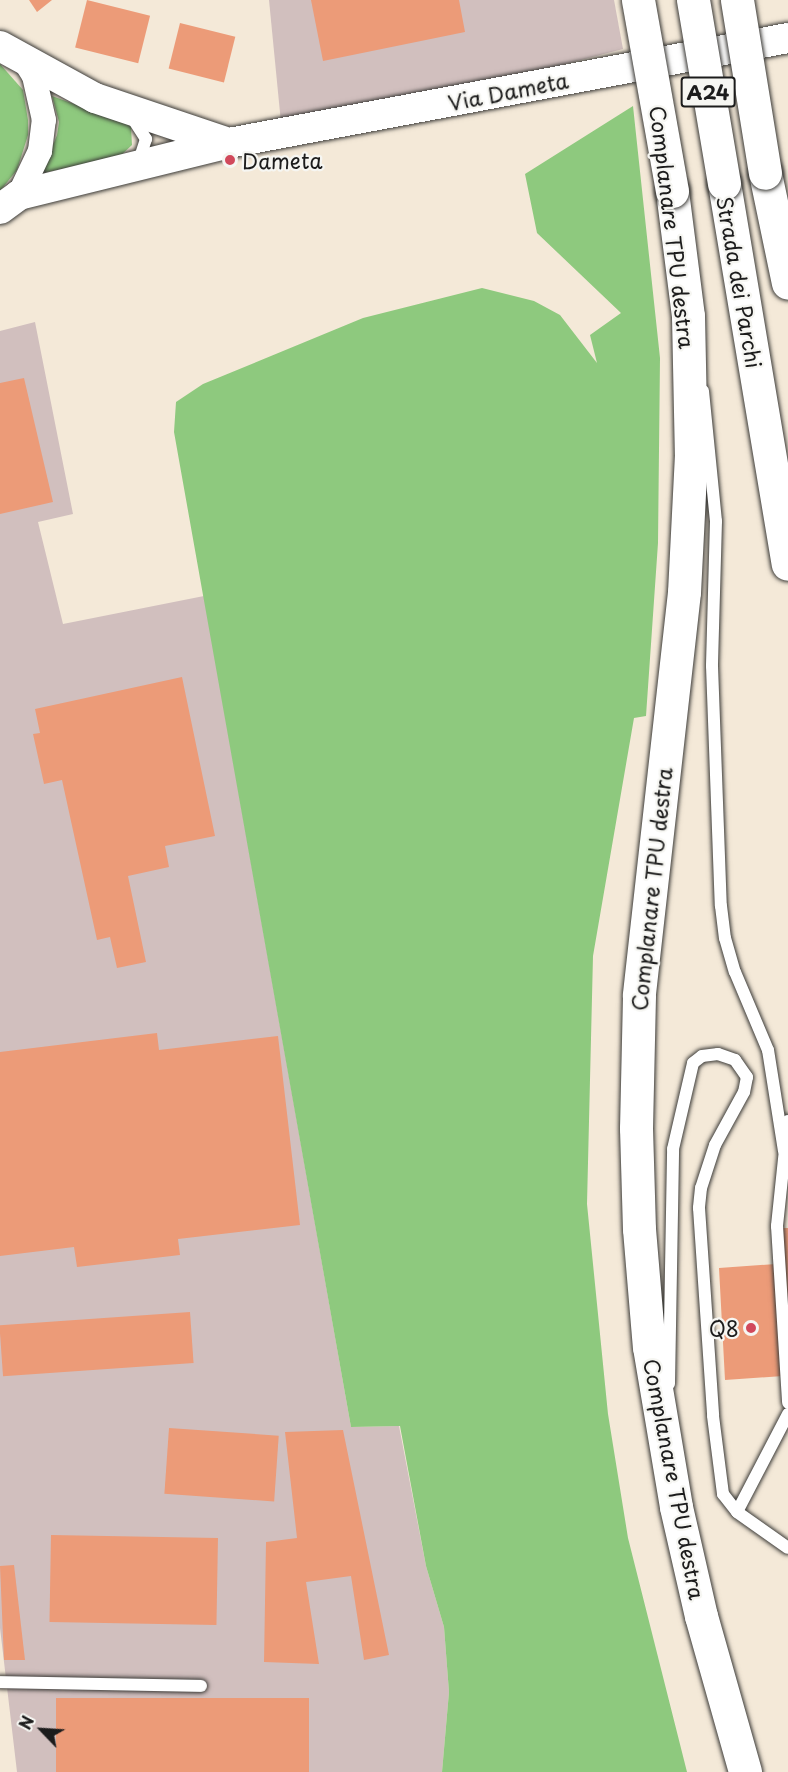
<!DOCTYPE html>
<html>
<head>
<meta charset="utf-8">
<style>
	body { margin:0 }
	#map { position:relative; width:788px; height:1772px; overflow:hidden; background:#f4e9d8; font-family:"Playpen Sans",sans-serif }
	div>[style] { position:absolute }
	[style*='--x'] { left:calc(var(--x)*1px); top:calc(var(--y)*1px); width:calc(var(--w)*1px); rotate:calc(var(--a)*1deg) }
	.industrial>* { inset:0; background:#d1bfbe }
	.green>* { inset:0; background:#8ec97e }
	.building>* { inset:0; background:#ec9b78; transform-origin:0 0 }
	.roads { filter:drop-shadow(0 0 2px #3c3b38) drop-shadow(0 0 2px #3c3b38) }
	.service>* { height:12px; margin:-6px; padding:0 6px; transform-origin:6px; border-radius:6px; background:#fff }
	.minor>* { height:24px; margin:-12px; padding:0 12px; transform-origin:12px; border-radius:12px; background:#fff }
	.tertiary>* { height:30px; margin:-15px; padding:0 15px; transform-origin:15px; border-radius:15px; background:#fff }
	.motorway>* { height:33px; margin:-16.5px; padding:0 16.5px; transform-origin:16.5px; border-radius:16.5px; background:#fff }
	.bridges { filter:drop-shadow(0 0 2px #3c3b38) drop-shadow(0 0 2px #3c3b38) }
	.motorway-bridge>* { height:33px; margin:-16.5px; padding:0 16.5px; transform-origin:16.5px; border-radius:16.5px; background:#fff }
	.dots>* { width:16px; height:16px; translate:-50% -50%; box-sizing:border-box; border:3px solid #f6f6f2; border-radius:50% }
	span { translate:-50% -50%; white-space:nowrap; text-align:center; line-height:1.15; -webkit-text-stroke:4.5px #f6f6f2; paint-order:stroke }
	.shield-label span { padding:2px 4px; background:#f6f6f2; border:2px solid; border-radius:4px; -webkit-text-stroke-width:0 }
	.shield-label { font-size:20px; color:#1c1c1c; font-weight:700 }
	.street-label { font-size:21px; color:#1c1c1c }
	.poi-label { font-size:21px; color:#1c1c1c }
	.left { translate:0 -50%; text-align:left }
	.right { translate:-100% -50%; text-align:right }
	.north { position:absolute; left:12px; top:1700px; width:60px; height:60px; -webkit-text-stroke:4px #f6f6f2; paint-order:stroke; rotate:295deg; font-size:16px; font-weight:700; line-height:24px; text-align:center; color:#1c1c1c }
	.north::after { content:''; display:block; margin:auto; width:21px; height:27px; background:#1c1c1c; clip-path:polygon(50% 0,100% 100%,50% 72%,0 100%) }
</style>
</head>
<body>
<div id="map">
	<div class="industrial">
		<i style="clip-path:polygon(269px 0,614px 0,623px 49px,340px 123px,282px 133px)"></i>
		<i style="clip-path:polygon(35px 322px,73px 514px,38px 522px,63px 624px,204px 596px,351px 1427px,399px 1426px,426px 1566px,444px 1627px,449px 1692px,442px 1772px,17px 1772px,0 1628px,0 331px)"></i>
	</div>
	<div class="green">
		<i style="clip-path:polygon(0 64px,23px 90px,28px 120px,28px 135px,17px 170px,0 191px)"></i>
		<i style="clip-path:polygon(52px 96px,124px 122px,131px 127px,132px 145px,118px 158px,42px 173px,57px 135px,59px 122px)"></i>
		<i style="clip-path:polygon(633px 106px,660px 358px,658px 543px,646px 716px,634px 718px,593px 956px,587px 1204px,608px 1414px,628px 1538px,687px 1772px,442px 1772px,449px 1692px,444px 1627px,426px 1566px,400px 1426px,351px 1427px,174px 432px,176px 402px,203px 384px,363px 318px,482px 288px,534px 301px,560px 315px,597px 363px,590px 335px,621px 313px,537px 233px,525px 174px)"></i>
	</div>
	<div class="building">
		<i style="clip-path:polygon(29px 0,52px 0,37px 12px)"></i>
		<i style="left:87px;top:0;width:65px;height:49px;rotate:14deg"></i>
		<i style="clip-path:polygon(311px 0,459px 0,465px 32px,323px 61px)"></i>
		<i style="left:180px;top:23px;width:57px;height:47px;rotate:14deg"></i>
		<i style="clip-path:polygon(24px 378px,53px 502px,0 514px,0 383px)"></i>
		<i style="clip-path:polygon(182px 677px,215px 836px,165px 846px,169px 867px,128px 876px,146px 962px,117px 968px,110px 937px,97px 940px,62px 780px,44px 784px,33px 734px,40px 733px,35px 709px)"></i>
		<i style="clip-path:polygon(157px 1033px,159px 1050px,278px 1036px,300px 1225px,178px 1239px,180px 1255px,77px 1267px,74px 1247px,0 1256px,0 1052px)"></i>
		<i style="clip-path:polygon(774px 1228px,788px 1228px,788px 1410px,785px 1410px,783px 1376px,725px 1380px,719px 1268px,776px 1264px)"></i>
		<i style="left:190px;top:1312px;width:51px;height:191px;rotate:86deg"></i>
		<i style="left:169px;top:1428px;width:110px;height:66px;rotate:4deg"></i>
		<i style="clip-path:polygon(343px 1430px,389px 1655px,364px 1660px,351px 1576px,306px 1582px,319px 1664px,264px 1662px,266px 1542px,297px 1538px,285px 1432px)"></i>
		<i style="left:51px;top:1535px;width:167px;height:87px;rotate:1deg"></i>
		<i style="clip-path:polygon(14px 1565px,25px 1660px,4px 1660px,0 1566px)"></i>
		<i style="left:56px;top:1698px;width:253px;height:74px"></i>
	</div>
	<div class="roads">
		<div class="service">
			<i style="--x:133;--y:119;--w:24;--a:57"></i>
			<i style="--x:146;--y:139;--w:23;--a:108"></i>
			<i style="--x:703;--y:391;--w:131;--a:84.3"></i>
			<i style="--x:716;--y:521;--w:145;--a:91.6"></i>
			<i style="--x:712;--y:666;--w:240;--a:87.9"></i>
			<i style="--x:721;--y:906;--w:32;--a:83"></i>
			<i style="--x:725;--y:938;--w:35;--a:74"></i>
			<i style="--x:735;--y:972;--w:85;--a:67.1"></i>
			<i style="--x:768;--y:1050;--w:102;--a:81"></i>
			<i style="--x:788;--y:1121;--w:106;--a:96"></i>
			<i style="--x:777;--y:1226;--w:177;--a:86.4"></i>
			<i style="--x:669;--y:1384;--w:235;--a:-89"></i>
			<i style="--x:673;--y:1149;--w:88;--a:-76.9"></i>
			<i style="--x:693;--y:1063;--w:11;--a:-38"></i>
			<i style="--x:702;--y:1056;--w:16;--a:-7"></i>
			<i style="--x:718;--y:1054;--w:18;--a:19"></i>
			<i style="--x:735;--y:1060;--w:21;--a:55"></i>
			<i style="--x:747;--y:1077;--w:15;--a:101"></i>
			<i style="--x:744;--y:1092;--w:60;--a:118.7"></i>
			<i style="--x:715;--y:1145;--w:45;--a:108"></i>
			<i style="--x:701;--y:1188;--w:20;--a:96"></i>
			<i style="--x:699;--y:1208;--w:208;--a:86.1"></i>
			<i style="--x:713;--y:1416;--w:79;--a:82.7"></i>
			<i style="--x:723;--y:1494;--w:23;--a:52"></i>
			<i style="--x:788;--y:1414;--w:110;--a:117.5"></i>
			<i style="--x:737;--y:1512;--w:62;--a:35.2"></i>
			<i style="--x:0;--y:1682;--w:201;--a:1.1"></i>
		</div>
		<div class="minor">
			<i style="--x:19;--y:195;--w:49;--a:-64.5"></i>
			<i style="--x:40;--y:151;--w:31;--a:-83"></i>
			<i style="--x:44;--y:120;--w:45;--a:-102.8"></i>
			<i style="--x:34;--y:76;--w:19;--a:-122"></i>
		</div>
		<div class="tertiary">
			<i style="--x:0;--y:46;--w:108;--a:28.7"></i>
			<i style="--x:95;--y:98;--w:141;--a:18.6"></i>
			<i style="--x:0;--y:209;--w:24;--a:-36"></i>
			<i style="--x:19;--y:195;--w:216;--a:-13.9"></i>
			<i style="--x:229;--y:143;--w:569;--a:-10.64"></i>
		</div>
		<div class="motorway">
			<i style="--x:765;--y:173;--w:112;--a:78.2"></i>
			<i style="--x:724;--y:183;--w:386;--a:80.5"></i>
			<i style="--x:672;--y:191;--w:126;--a:82.7"></i>
			<i style="--x:688;--y:316;--w:138;--a:88.8"></i>
			<i style="--x:691;--y:454;--w:138;--a:92.9"></i>
			<i style="--x:684;--y:592;--w:406;--a:96.4"></i>
			<i style="--x:639;--y:996;--w:132;--a:91.3"></i>
			<i style="--x:636;--y:1128;--w:101;--a:88.3"></i>
			<i style="--x:639;--y:1229;--w:118;--a:85.2"></i>
			<i style="--x:649;--y:1347;--w:162;--a:80.4"></i>
			<i style="--x:676;--y:1507;--w:112;--a:77.1"></i>
			<i style="--x:701;--y:1616;--w:162;--a:74.2"></i>
		</div>
	</div>
	<div class="bridges">
		<div class="motorway-bridge">
			<i style="--x:638;--y:0;--w:194;--a:79.9"></i>
			<i style="--x:693;--y:0;--w:186;--a:80.4"></i>
			<i style="--x:737;--y:0;--w:175;--a:80.8"></i>
		</div>
	</div>
	<div class="dots">
		<i style="left:230px;top:160px;background:#d1495b"></i>
		<i style="left:751px;top:1328px;background:#d1495b"></i>
	</div>
	<div class="shield-label">
		<span style="left:708px;top:92px">A24</span>
	</div>
	<div class="street-label">
		<span style="left:508px;top:91px;rotate:-11deg">Via Dameta</span>
		<span style="left:673px;top:227px;rotate:83deg">Complanare TPU destra</span>
		<span style="left:740px;top:282px;rotate:80deg">Strada dei Parchi</span>
		<span style="left:651px;top:889px;rotate:-84deg">Complanare TPU destra</span>
		<span style="left:675px;top:1479px;rotate:79deg">Complanare TPU destra</span>
	</div>
	<div class="poi-label">
		<span class="left" style="left:242px;top:160px">Dameta</span>
		<span class="right" style="left:739px;top:1328px">Q8</span>
	</div>
	<div class="north">N</div>
</div>
</body>
</html>
